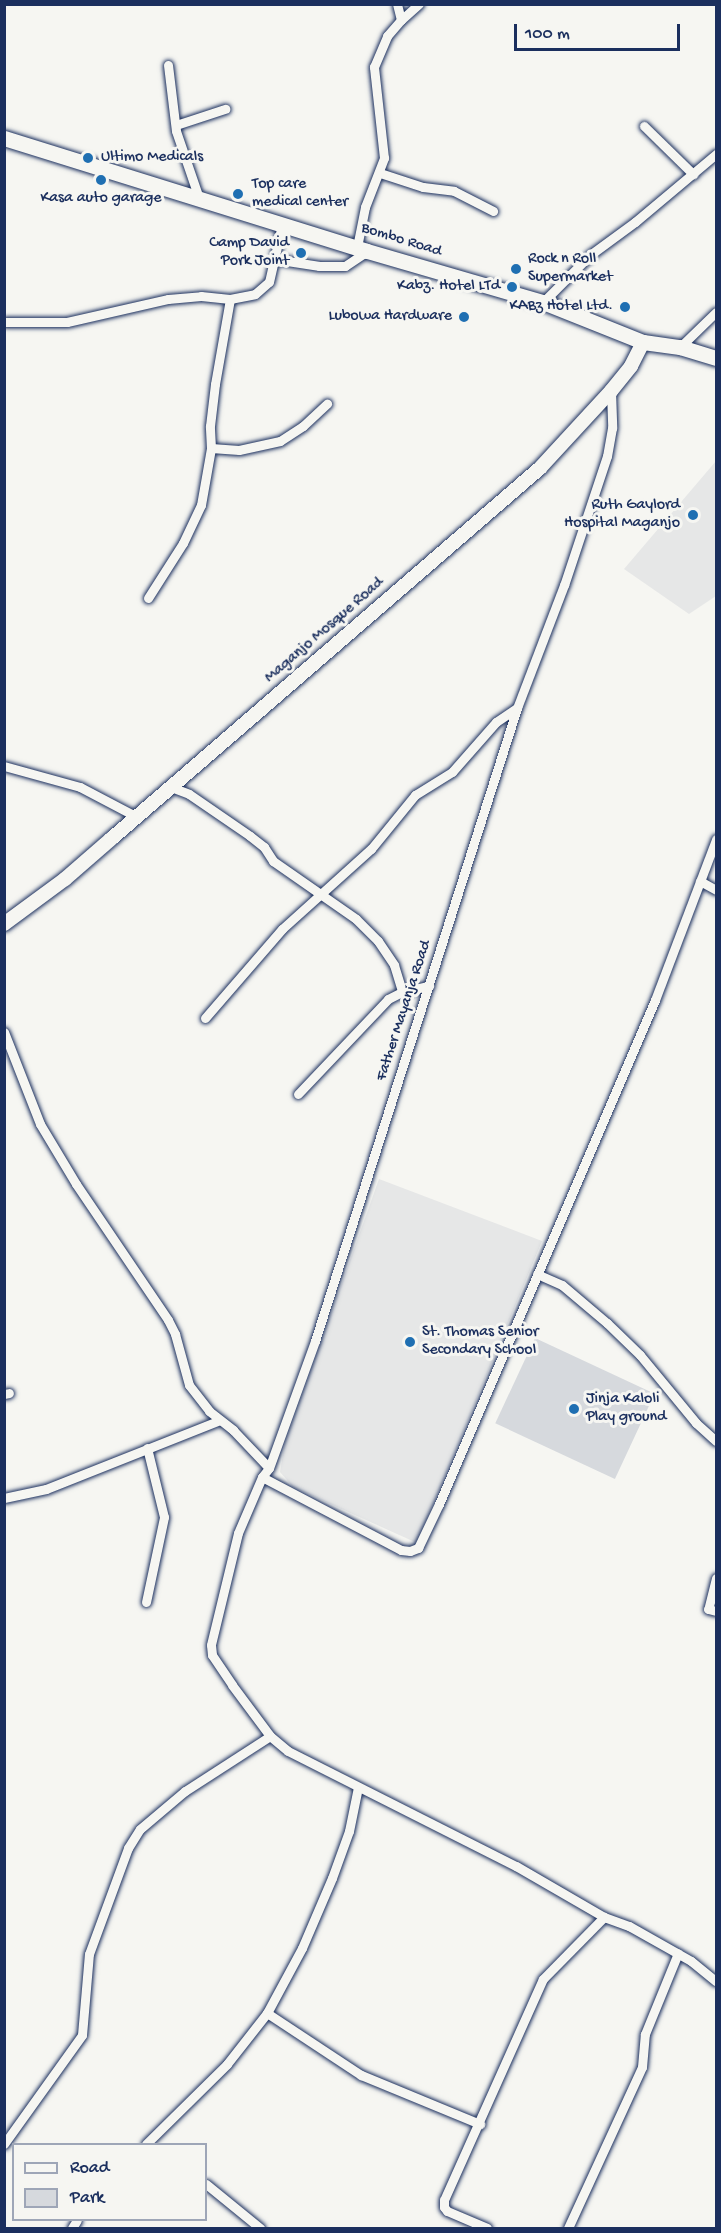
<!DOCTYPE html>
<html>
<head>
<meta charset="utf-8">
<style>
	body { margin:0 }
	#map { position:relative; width:721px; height:2233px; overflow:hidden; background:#f6f6f2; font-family:"Gochi Hand",sans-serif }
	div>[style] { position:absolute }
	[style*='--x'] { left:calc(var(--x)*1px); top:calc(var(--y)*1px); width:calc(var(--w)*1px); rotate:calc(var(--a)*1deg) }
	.built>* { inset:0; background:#e6e7e7 }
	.green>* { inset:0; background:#d6d9dd; transform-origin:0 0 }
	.roads { filter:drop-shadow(0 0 2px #1b2f5e) drop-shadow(0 0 2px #1b2f5e) }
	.street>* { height:9px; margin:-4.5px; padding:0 4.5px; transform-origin:4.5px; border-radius:4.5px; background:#f6f6f2 }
	.secondary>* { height:14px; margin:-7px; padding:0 7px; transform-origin:7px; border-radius:7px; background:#f6f6f2 }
	.primary>* { height:15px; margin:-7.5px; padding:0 7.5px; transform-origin:7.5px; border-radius:7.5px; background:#f6f6f2 }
	.dots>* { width:16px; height:16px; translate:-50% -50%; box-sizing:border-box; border:3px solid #f6f6f2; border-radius:50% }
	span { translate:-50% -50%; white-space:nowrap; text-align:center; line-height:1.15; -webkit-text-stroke:6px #f6f6f2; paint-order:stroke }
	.poi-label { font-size:16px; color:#1b2f5e }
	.left { translate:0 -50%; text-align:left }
	.right { translate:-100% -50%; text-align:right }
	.street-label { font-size:16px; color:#1b2f5e }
	.frame { position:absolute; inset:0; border:6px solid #1b2f5e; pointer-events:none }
	.legend { position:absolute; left:12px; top:2143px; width:195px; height:78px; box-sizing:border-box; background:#f6f6f2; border:2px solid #9ea6b7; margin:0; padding:8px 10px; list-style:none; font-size:18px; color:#1b2f5e }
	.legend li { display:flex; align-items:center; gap:12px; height:30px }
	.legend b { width:30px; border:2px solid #9ea6b7 }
	.scale { position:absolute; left:514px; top:24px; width:166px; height:27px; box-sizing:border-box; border:3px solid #1b2f5e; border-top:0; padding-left:8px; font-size:18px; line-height:21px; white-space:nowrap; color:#1b2f5e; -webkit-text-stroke:4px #f6f6f2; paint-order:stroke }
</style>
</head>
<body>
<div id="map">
	<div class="built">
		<i style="clip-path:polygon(716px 461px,716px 596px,689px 614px,624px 569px)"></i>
		<i style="clip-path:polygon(379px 1179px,542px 1241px,417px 1543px,293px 1487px,280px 1472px,285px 1443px)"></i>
	</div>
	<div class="green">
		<i style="left:535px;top:1338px;width:132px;height:94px;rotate:25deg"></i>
	</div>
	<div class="roads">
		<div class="street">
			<i style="--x:401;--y:20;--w:24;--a:-42"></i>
			<i style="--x:168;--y:65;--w:66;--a:83.1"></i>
			<i style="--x:176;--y:131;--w:71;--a:71.1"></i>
			<i style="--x:176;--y:125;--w:52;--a:-18.1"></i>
			<i style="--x:644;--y:126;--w:69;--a:44.4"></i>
			<i style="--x:380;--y:173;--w:45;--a:18"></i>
			<i style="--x:423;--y:187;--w:31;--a:7"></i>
			<i style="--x:454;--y:191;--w:44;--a:27.1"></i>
			<i style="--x:357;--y:247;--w:41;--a:-78.7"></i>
			<i style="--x:365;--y:207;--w:53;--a:-68.8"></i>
			<i style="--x:384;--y:158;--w:92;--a:-96.3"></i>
			<i style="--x:374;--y:67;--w:34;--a:-67"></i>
			<i style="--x:387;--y:36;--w:21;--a:-49"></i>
			<i style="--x:401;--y:20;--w:16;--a:-104"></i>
			<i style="--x:274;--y:259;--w:46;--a:8.8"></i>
			<i style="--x:319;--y:266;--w:26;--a:0"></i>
			<i style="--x:345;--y:266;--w:27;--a:-34"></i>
			<i style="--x:543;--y:302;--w:66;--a:-45"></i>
			<i style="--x:590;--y:255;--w:56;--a:-36.3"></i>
			<i style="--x:635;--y:222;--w:106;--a:-40"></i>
			<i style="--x:6;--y:322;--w:61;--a:0"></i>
			<i style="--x:67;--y:322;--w:104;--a:-12.8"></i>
			<i style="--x:168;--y:299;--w:33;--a:-5"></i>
			<i style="--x:201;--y:296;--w:29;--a:6"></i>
			<i style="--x:230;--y:299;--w:25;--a:-11"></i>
			<i style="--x:255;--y:294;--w:18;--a:-41"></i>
			<i style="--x:269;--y:282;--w:58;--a:-77.2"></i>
			<i style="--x:680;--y:347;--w:50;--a:-44.2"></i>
			<i style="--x:611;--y:391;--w:37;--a:88"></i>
			<i style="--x:612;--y:428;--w:28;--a:100"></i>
			<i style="--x:607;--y:456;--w:136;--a:108.4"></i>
			<i style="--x:564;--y:585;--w:132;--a:110.9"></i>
			<i style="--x:517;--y:708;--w:664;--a:107.7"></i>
			<i style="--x:315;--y:1341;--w:135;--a:109.9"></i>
			<i style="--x:269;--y:1468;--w:11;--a:128"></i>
			<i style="--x:262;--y:1477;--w:61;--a:113.2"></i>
			<i style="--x:238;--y:1533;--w:115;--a:103.6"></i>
			<i style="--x:211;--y:1645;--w:10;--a:84"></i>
			<i style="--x:212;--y:1655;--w:36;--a:56"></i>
			<i style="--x:232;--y:1685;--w:64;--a:53.3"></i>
			<i style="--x:270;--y:1736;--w:23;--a:40"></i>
			<i style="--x:288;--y:1751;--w:255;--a:26.8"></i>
			<i style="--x:516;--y:1866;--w:102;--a:30.1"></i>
			<i style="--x:604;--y:1917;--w:27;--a:20"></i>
			<i style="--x:629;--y:1926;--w:71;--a:29.4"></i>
			<i style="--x:691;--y:1961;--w:32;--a:39"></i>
			<i style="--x:211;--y:448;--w:28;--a:4"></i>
			<i style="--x:239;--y:450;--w:42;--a:-12.4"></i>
			<i style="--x:280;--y:441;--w:27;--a:-33"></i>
			<i style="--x:303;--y:426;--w:33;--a:-43"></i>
			<i style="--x:148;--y:598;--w:65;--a:-57.5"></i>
			<i style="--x:183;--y:543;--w:42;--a:-64.7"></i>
			<i style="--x:201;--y:505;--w:58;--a:-80"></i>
			<i style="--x:211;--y:448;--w:22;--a:-93"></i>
			<i style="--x:210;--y:426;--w:42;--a:-83.2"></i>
			<i style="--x:215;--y:384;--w:86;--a:-80"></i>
			<i style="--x:4;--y:766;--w:79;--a:15.4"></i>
			<i style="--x:80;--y:787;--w:64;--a:27.8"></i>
			<i style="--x:171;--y:787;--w:19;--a:21"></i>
			<i style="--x:189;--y:794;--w:74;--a:34.5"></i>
			<i style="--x:250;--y:836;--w:18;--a:38"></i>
			<i style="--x:264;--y:847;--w:17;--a:57"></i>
			<i style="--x:273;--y:861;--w:101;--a:34.9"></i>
			<i style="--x:356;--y:919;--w:31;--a:45"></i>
			<i style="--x:378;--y:941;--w:29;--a:56"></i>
			<i style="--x:394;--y:965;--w:28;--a:73"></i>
			<i style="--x:700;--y:881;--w:18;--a:29"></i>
			<i style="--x:205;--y:1018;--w:118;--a:-49.1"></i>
			<i style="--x:282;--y:929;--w:120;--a:-42"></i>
			<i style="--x:371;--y:849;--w:70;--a:-50.8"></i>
			<i style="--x:415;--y:795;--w:44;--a:-31.9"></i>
			<i style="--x:452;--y:772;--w:67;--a:-48.7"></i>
			<i style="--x:496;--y:722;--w:25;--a:-34"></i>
			<i style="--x:4;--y:1032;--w:99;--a:68.6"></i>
			<i style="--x:40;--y:1124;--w:70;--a:59"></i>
			<i style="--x:76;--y:1184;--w:164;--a:55.9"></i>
			<i style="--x:168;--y:1320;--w:16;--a:63"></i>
			<i style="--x:175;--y:1334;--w:53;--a:74.6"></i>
			<i style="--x:189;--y:1385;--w:33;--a:52"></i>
			<i style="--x:209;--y:1411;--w:31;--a:38"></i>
			<i style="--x:233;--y:1430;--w:52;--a:46.5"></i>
			<i style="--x:298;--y:1094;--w:131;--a:-46.5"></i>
			<i style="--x:388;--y:999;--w:16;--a:-27"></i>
			<i style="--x:402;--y:992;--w:28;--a:-13"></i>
			<i style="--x:537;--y:1274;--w:27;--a:24"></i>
			<i style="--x:562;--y:1285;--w:59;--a:40.2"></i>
			<i style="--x:607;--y:1323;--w:46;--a:44.1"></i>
			<i style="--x:640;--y:1355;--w:88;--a:50.5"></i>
			<i style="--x:696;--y:1423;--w:27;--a:42"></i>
			<i style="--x:4;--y:1394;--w:5;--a:-11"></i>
			<i style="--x:262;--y:1477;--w:157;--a:27.7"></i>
			<i style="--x:401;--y:1550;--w:9;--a:6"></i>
			<i style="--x:410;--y:1551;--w:9;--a:-21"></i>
			<i style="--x:418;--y:1548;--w:49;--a:-64.5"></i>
			<i style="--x:439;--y:1504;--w:548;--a:-66.8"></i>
			<i style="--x:655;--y:1000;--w:172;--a:-69.2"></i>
			<i style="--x:4;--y:1498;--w:43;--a:-12.1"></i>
			<i style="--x:46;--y:1489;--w:187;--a:-21.6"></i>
			<i style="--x:716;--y:1578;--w:32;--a:104"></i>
			<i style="--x:708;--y:1609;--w:8;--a:14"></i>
			<i style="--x:146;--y:1602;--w:87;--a:-78"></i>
			<i style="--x:164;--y:1517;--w:71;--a:-103.8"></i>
			<i style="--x:267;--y:2013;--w:113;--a:33.4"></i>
			<i style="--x:361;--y:2075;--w:129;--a:22.4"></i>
			<i style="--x:4;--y:2144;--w:134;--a:-54.4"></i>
			<i style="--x:82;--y:2035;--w:81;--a:-85.1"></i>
			<i style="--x:89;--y:1954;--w:113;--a:-69.8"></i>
			<i style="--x:128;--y:1848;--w:22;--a:-58"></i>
			<i style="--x:140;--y:1829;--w:59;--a:-40.2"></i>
			<i style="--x:185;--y:1791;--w:101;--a:-32.9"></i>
			<i style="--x:146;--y:2144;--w:114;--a:-44.6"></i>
			<i style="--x:227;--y:2064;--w:65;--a:-51.9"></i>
			<i style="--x:267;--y:2013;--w:74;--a:-61.7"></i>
			<i style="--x:302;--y:1948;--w:76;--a:-66.8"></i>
			<i style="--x:332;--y:1878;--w:50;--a:-70.1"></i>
			<i style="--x:349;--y:1831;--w:45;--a:-78.4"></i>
			<i style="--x:206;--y:2184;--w:70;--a:39.2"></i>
			<i style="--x:72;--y:2228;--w:9;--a:-58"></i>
			<i style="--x:487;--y:2228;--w:43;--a:-157"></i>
			<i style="--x:447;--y:2211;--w:5;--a:-127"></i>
			<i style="--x:444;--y:2207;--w:7;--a:-90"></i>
			<i style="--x:444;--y:2200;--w:242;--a:-65.9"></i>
			<i style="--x:543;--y:1979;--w:87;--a:-45.5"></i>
			<i style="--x:568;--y:2228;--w:177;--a:-65.3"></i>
			<i style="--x:642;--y:2067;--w:33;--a:-85"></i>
			<i style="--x:645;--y:2034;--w:87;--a:-67.8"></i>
		</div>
		<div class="secondary">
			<i style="--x:4;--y:924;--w:76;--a:-36.4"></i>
			<i style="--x:65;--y:879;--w:61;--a:-41"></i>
			<i style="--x:111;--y:839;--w:567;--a:-40.85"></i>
			<i style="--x:540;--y:468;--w:105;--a:-47.3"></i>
			<i style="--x:611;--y:391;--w:32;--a:-51"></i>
			<i style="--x:631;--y:366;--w:27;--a:-63"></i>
		</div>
		<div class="primary">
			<i style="--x:4;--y:138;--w:380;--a:17.3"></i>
			<i style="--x:367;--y:251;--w:183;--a:16.2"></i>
			<i style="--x:543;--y:302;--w:108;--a:21.8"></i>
			<i style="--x:643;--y:342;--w:37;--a:8"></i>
			<i style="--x:680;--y:347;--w:38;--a:17"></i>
		</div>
	</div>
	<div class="dots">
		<i style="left:88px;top:158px;background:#1f6fb2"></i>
		<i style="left:101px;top:180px;background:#1f6fb2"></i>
		<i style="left:238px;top:194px;background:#1f6fb2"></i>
		<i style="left:301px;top:253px;background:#1f6fb2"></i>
		<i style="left:516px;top:269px;background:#1f6fb2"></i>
		<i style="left:512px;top:287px;background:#1f6fb2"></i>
		<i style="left:625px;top:307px;background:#1f6fb2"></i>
		<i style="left:464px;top:317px;background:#1f6fb2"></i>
		<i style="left:693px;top:515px;background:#1f6fb2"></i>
		<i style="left:410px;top:1342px;background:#1f6fb2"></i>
		<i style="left:574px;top:1409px;background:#1f6fb2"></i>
	</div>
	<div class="poi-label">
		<span class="left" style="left:101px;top:158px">Ultimo Medicals</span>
		<span class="left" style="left:252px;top:194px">Top care<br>medical center</span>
		<span style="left:101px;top:199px">Kasa auto garage</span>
		<span class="right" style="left:289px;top:253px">Camp David<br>Pork Joint</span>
		<span class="left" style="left:528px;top:269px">Rock n Roll<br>Supermarket</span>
		<span class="right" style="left:500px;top:287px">Kabz. Hotel LTd</span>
		<span class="right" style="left:613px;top:307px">KABz Hotel Ltd.</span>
		<span class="right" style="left:452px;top:317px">Lubowa Hardware</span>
		<span class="right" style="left:680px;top:515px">Ruth Gaylord<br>Hospital Maganjo</span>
		<span class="left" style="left:422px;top:1342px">St. Thomas Senior<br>Secondary School</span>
		<span class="left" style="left:586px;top:1409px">Jinja Kaloli<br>Play ground</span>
	</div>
	<div class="street-label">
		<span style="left:401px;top:241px;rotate:17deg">Bombo Road</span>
		<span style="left:325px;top:631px;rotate:-41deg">Maganjo Mosque Road</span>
		<span style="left:405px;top:1011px;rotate:-72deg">Father Mayanja Road</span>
	</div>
	<div class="frame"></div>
	<ul class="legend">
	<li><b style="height:8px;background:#f6f6f2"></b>Road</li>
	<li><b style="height:16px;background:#d6d9dd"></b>Park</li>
	</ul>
	<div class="scale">100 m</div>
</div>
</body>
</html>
